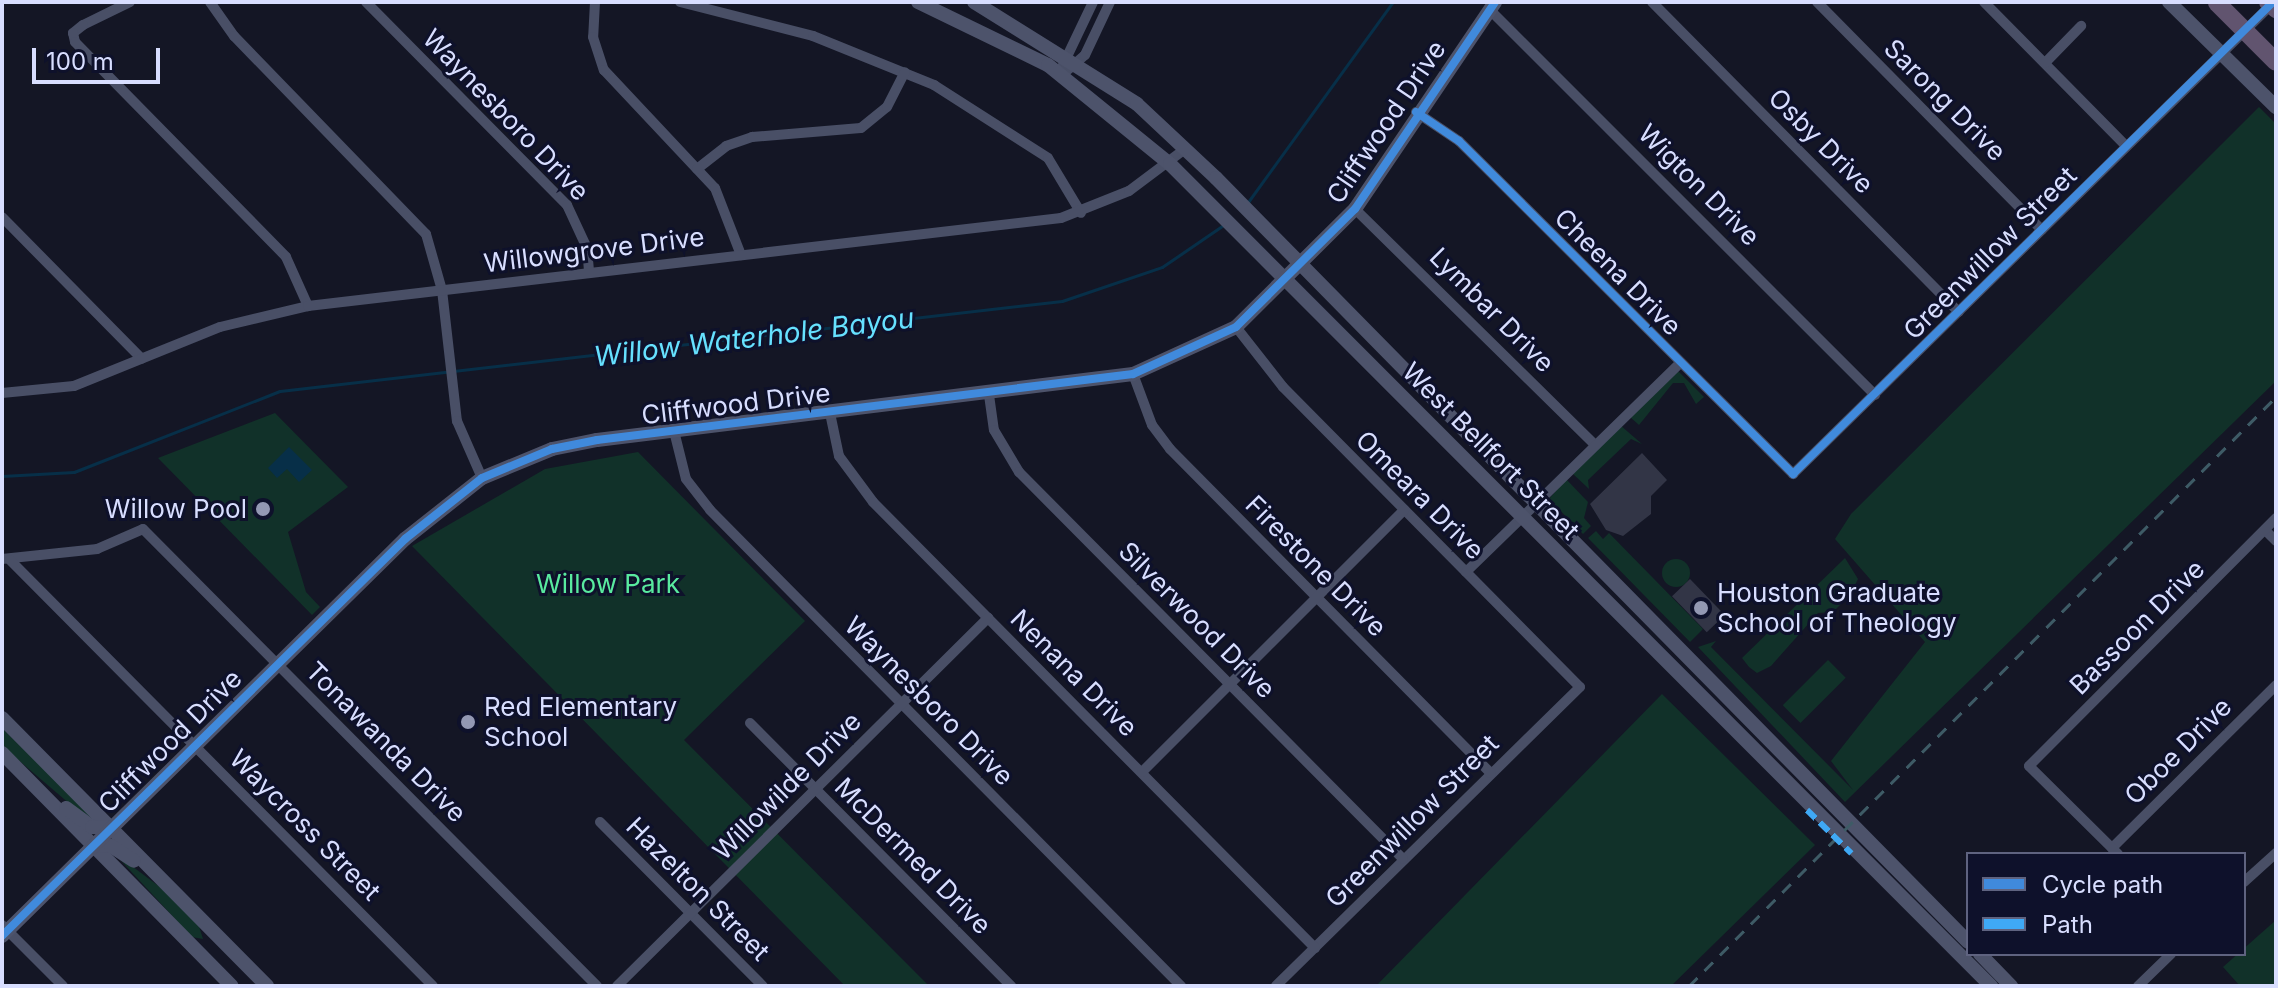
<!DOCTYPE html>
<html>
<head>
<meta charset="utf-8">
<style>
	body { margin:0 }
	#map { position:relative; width:2278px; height:988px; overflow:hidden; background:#141625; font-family:Inter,sans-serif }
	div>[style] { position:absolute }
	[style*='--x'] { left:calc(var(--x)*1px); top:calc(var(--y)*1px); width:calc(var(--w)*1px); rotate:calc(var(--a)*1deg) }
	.green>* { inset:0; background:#113129; transform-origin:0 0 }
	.round { border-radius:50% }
	.water>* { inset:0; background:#072f48 }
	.stream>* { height:3px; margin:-1.5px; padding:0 1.5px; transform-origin:1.5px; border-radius:1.5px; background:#072f48 }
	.building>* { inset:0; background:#323546; transform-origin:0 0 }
	.street>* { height:10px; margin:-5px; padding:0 5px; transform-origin:5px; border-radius:5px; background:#494f66 }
	.secondary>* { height:14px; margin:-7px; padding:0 7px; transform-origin:7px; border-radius:7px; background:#4d536b }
	.rail>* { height:3px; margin-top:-1.5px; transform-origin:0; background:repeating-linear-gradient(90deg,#3e5b66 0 12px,transparent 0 22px) }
	.highway-bridge>* { height:18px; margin:-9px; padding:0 9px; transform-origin:9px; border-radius:9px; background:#61546f }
	.quiet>* { height:6px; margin-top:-3px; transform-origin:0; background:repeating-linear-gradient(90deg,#3fa9f5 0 12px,transparent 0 18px) }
	.cycleway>* { height:8px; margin:-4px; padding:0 4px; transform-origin:4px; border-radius:4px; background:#408adc }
	.dots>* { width:22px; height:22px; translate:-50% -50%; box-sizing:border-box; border:4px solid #0e112b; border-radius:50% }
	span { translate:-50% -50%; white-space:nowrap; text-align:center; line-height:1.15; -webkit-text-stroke:6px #0e112b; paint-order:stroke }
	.street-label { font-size:26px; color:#d8deff }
	.poi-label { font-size:26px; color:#d8deff }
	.right { translate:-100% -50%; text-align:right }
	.left { translate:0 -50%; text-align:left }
	.park-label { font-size:26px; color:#59ea9f }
	.water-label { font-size:28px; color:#66e1ff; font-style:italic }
	.frame { position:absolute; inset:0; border:4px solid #d8deff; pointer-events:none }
	.legend { position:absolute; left:1966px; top:852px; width:280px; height:104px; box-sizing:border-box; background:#0e112b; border:2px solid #5f6380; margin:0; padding:10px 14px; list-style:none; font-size:24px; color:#d8deff }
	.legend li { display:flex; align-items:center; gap:16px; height:40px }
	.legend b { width:40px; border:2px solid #5f6380 }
	.scale { position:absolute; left:32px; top:48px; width:128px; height:36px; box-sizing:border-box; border:4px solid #d8deff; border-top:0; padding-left:10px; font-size:24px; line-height:28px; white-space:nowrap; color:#d8deff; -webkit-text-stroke:6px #0e112b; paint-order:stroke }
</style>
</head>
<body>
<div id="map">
	<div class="green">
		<i style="clip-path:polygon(2259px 107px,2276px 124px,2276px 381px,1845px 802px,1698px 647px,1716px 641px,1711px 647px,1853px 790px,1831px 761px,1925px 642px,1835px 539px,1851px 514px)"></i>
		<i style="clip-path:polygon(1677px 370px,1704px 397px,1696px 404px,1684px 383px,1673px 383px,1639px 425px,1630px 417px)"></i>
		<i style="clip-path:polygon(275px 413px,348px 487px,288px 532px,306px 592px,320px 607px,312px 615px,158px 458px)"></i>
		<i style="clip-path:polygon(1620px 425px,1642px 444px,1631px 439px,1588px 480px,1589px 489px,1572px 473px)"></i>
		<i style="clip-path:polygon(638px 452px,805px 621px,684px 740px,929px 986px,845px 986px,412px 546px,545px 469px)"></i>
		<i style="clip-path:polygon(1566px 479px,1588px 502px,1584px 518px,1591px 526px,1583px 534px,1549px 499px)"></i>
		<i style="clip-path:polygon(1596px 531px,1603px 539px,1609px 533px,1703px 629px,1690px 642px,1588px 538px)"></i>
		<i style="clip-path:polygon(1845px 558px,1858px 579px,1850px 595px,1833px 612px,1818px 613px,1771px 666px,1757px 673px,1749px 667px,1742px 658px)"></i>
		<i class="round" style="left:1662px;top:559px;width:28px;height:28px"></i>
		<i style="left:1828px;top:660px;width:25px;height:64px;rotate:45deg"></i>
		<i style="clip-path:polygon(1662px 694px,1815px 845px,1671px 986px,1376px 986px)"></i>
		<i style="clip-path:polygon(2px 728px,94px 818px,92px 823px,2px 746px)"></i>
		<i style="clip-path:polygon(113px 852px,168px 893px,198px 923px,203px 939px,192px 937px)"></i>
		<i style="clip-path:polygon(2276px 920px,2276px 986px,2240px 986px,2223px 967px)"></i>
	</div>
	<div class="water">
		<i style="clip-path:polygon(289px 447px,312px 470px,299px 482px,287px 469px,277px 478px,268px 468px)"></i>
	</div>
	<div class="stream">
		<i style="--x:1248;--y:202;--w:247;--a:-54.1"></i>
		<i style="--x:2;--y:476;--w:72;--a:-3.2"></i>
		<i style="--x:74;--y:472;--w:221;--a:-21.5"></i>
		<i style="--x:280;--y:391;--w:787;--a:-6.57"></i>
		<i style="--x:1062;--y:301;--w:106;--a:-18.8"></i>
		<i style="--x:1162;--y:267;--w:73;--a:-34.3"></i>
	</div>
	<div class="building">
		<i style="clip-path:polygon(1642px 453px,1667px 480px,1651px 496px,1651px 514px,1623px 536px,1606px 530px,1590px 504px)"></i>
		<i style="left:1690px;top:579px;width:50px;height:25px;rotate:46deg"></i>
	</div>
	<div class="street">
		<i style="--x:130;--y:2;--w:52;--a:153.9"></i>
		<i style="--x:83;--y:25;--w:13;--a:141"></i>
		<i style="--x:73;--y:33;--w:9;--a:77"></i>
		<i style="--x:75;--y:42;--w:301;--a:45.5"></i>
		<i style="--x:286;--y:257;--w:54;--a:65.8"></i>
		<i style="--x:210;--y:2;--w:42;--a:54.8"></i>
		<i style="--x:234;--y:36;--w:276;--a:45.9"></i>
		<i style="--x:426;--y:234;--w:58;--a:74.1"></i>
		<i style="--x:442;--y:290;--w:132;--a:83.5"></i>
		<i style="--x:457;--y:421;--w:62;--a:66.3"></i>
		<i style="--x:366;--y:2;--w:286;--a:45.3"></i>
		<i style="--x:567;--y:205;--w:47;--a:65.1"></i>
		<i style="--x:587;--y:248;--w:24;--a:85"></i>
		<i style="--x:595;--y:2;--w:35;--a:93"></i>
		<i style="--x:593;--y:37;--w:35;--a:72"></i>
		<i style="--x:604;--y:70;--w:162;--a:46.8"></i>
		<i style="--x:715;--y:188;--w:72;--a:68.8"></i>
		<i style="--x:680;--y:2;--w:137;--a:14.3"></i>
		<i style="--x:813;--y:36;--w:131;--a:22"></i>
		<i style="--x:934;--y:85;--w:135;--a:32.6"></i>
		<i style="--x:1048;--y:158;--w:64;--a:59"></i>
		<i style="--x:1652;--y:2;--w:436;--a:45.3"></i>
		<i style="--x:1817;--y:2;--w:320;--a:45.4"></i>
		<i style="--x:1984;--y:2;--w:202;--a:45.4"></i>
		<i style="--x:1489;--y:9;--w:546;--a:45"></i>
		<i style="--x:2045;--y:63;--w:52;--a:-45.8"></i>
		<i style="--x:1063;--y:65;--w:70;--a:-64.5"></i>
		<i style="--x:1062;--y:75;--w:30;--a:-41"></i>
		<i style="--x:1085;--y:55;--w:59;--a:-64.7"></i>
		<i style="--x:1416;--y:112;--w:52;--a:34"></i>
		<i style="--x:1459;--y:141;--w:472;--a:44.9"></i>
		<i style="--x:1793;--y:474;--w:672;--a:-44.46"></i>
		<i style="--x:697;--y:169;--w:37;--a:-38"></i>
		<i style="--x:726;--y:146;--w:28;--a:-19"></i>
		<i style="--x:752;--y:137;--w:109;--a:-4.7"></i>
		<i style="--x:861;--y:128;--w:33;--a:-39"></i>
		<i style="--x:887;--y:107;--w:39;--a:-63"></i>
		<i style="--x:1355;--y:209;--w:337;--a:44.5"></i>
		<i style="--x:2;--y:217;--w:199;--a:45.4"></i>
		<i style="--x:1236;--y:327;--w:76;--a:51.9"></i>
		<i style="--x:1283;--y:387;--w:422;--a:45.3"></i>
		<i style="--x:1580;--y:687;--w:426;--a:135.5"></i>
		<i style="--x:1133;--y:374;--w:54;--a:69.6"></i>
		<i style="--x:1152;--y:425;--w:30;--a:53"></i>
		<i style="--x:1170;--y:449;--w:456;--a:45.3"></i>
		<i style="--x:2;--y:393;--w:72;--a:-5.6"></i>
		<i style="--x:74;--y:386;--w:157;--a:-22"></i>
		<i style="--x:220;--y:327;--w:90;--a:-13.4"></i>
		<i style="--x:308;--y:306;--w:758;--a:-6.67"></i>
		<i style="--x:1061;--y:218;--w:73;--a:-21.7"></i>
		<i style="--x:1129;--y:191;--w:70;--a:-36.9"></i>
		<i style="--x:989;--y:395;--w:35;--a:82"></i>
		<i style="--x:994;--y:430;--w:49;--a:59.2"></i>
		<i style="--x:1019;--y:472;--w:545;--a:45.22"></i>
		<i style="--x:830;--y:413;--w:44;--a:78.2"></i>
		<i style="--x:839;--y:456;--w:57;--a:53.5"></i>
		<i style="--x:873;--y:502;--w:628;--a:45.26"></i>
		<i style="--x:674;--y:431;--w:49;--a:76"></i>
		<i style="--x:686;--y:479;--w:39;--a:52"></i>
		<i style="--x:710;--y:510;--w:670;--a:45.3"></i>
		<i style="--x:2265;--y:530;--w:16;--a:45"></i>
		<i style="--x:2;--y:559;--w:96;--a:-6"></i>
		<i style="--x:97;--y:549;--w:50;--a:-23.5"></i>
		<i style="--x:143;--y:529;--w:644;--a:45.19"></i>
		<i style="--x:10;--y:560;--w:600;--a:45.2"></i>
		<i style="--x:1466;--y:572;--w:299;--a:-44.3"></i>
		<i style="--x:750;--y:723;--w:371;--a:45.2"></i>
		<i style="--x:1142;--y:772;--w:371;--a:-45"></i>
		<i style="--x:600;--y:822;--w:231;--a:45.2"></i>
		<i style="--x:2112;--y:848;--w:231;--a:-44.8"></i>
		<i style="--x:2118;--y:854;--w:125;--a:-135.3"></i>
		<i style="--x:2029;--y:766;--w:350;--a:-45.1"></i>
		<i style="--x:2244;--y:882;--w:43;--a:-42.2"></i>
		<i style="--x:2;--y:925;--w:86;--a:45"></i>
		<i style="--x:617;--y:986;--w:523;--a:-44.77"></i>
		<i style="--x:2138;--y:986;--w:46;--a:-44.1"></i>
	</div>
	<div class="secondary">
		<i style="--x:918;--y:2;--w:144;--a:25.9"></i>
		<i style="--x:1048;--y:65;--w:157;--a:39.1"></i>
		<i style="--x:1170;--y:164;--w:1162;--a:45.03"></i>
		<i style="--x:974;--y:2;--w:192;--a:32"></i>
		<i style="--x:1137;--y:104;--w:108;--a:43.1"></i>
		<i style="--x:1216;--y:178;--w:1072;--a:45.45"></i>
		<i style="--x:2169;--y:2;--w:150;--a:44.5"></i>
		<i style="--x:2;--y:718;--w:377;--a:45.3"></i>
		<i style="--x:2;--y:753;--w:327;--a:45.4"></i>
		<i style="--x:66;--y:808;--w:32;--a:36"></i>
		<i style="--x:92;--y:827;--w:19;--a:3"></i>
		<i style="--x:94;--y:845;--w:17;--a:3"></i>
		<i style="--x:111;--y:846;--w:27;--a:33"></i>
		<i style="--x:2;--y:936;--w:566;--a:-44.57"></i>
		<i style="--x:405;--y:539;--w:98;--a:-38.4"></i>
		<i style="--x:482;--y:478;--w:76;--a:-22.5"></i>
		<i style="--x:552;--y:449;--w:46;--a:-11.3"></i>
		<i style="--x:597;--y:440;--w:540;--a:-7.02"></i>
		<i style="--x:1133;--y:374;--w:113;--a:-24.5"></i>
		<i style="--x:1236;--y:327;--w:168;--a:-44.8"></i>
		<i style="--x:1355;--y:209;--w:250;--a:-55.9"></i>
		<i style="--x:1980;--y:954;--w:45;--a:45.9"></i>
	</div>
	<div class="rail">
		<i style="--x:1689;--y:986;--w:832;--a:-45.1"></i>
	</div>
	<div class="highway-bridge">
		<i style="--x:2268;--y:2;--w:11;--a:41"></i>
		<i style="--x:2217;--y:3;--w:83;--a:45"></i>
	</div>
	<div class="quiet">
		<i style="--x:1807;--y:810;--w:62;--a:44.3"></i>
	</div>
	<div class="cycleway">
		<i style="--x:1416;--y:112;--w:52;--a:34"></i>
		<i style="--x:1459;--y:141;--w:472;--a:44.9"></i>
		<i style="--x:1793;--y:474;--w:673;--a:-44.52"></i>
		<i style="--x:2;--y:936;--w:566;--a:-44.57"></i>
		<i style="--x:405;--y:539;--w:98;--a:-38.4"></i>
		<i style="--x:482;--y:478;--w:76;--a:-22.5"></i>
		<i style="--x:552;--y:449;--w:46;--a:-11.3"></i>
		<i style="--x:597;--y:440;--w:540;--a:-7.02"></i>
		<i style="--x:1133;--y:374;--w:113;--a:-24.5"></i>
		<i style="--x:1236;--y:327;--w:168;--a:-44.8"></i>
		<i style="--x:1355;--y:209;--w:250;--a:-55.9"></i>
	</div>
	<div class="dots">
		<i style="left:263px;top:509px;background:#9398b3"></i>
		<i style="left:1701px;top:608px;background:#9398b3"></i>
		<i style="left:468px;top:722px;background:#9398b3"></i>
	</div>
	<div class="street-label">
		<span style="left:1945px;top:100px;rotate:45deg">Sarong Drive</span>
		<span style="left:506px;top:115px;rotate:46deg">Waynesboro Drive</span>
		<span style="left:1386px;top:122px;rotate:-56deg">Cliffwood Drive</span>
		<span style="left:1821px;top:141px;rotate:45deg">Osby Drive</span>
		<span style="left:1699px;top:185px;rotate:45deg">Wigton Drive</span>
		<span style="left:594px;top:250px;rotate:-7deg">Willowgrove Drive</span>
		<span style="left:1990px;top:253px;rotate:-45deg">Greenwillow Street</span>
		<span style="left:1618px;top:272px;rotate:45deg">Cheena Drive</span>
		<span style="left:1492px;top:310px;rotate:45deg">Lymbar Drive</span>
		<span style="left:736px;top:404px;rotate:-7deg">Cliffwood Drive</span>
		<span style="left:1491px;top:451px;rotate:45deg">West Bellfort Street</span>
		<span style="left:1420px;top:495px;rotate:45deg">Omeara Drive</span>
		<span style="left:1316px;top:566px;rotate:45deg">Firestone Drive</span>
		<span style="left:1197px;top:620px;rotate:45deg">Silverwood Drive</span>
		<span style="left:2137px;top:627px;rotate:-45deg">Bassoon Drive</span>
		<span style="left:1074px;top:673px;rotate:45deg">Nenana Drive</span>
		<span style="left:929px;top:701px;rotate:45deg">Waynesboro Drive</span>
		<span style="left:170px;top:741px;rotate:-45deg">Cliffwood Drive</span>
		<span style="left:386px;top:742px;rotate:45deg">Tonawanda Drive</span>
		<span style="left:2178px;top:751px;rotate:-45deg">Oboe Drive</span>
		<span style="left:787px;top:786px;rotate:-45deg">Willowilde Drive</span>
		<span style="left:1412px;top:821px;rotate:-45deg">Greenwillow Street</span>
		<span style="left:305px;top:825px;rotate:45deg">Waycross Street</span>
		<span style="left:913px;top:856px;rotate:45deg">McDermed Drive</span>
		<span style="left:698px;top:889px;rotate:45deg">Hazelton Street</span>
	</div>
	<div class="poi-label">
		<span class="right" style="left:247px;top:509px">Willow Pool</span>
		<span class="left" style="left:1717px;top:608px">Houston Graduate<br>School of Theology</span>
		<span class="left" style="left:484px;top:722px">Red Elementary<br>School</span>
	</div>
	<div class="park-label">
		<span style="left:608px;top:584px">Willow Park</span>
	</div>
	<div class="water-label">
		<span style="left:754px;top:337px;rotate:-7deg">Willow Waterhole Bayou</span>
	</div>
	<div class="frame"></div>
	<ul class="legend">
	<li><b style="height:10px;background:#408adc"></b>Cycle path</li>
	<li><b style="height:10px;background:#3fa9f5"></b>Path</li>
	</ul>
	<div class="scale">100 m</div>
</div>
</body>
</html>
